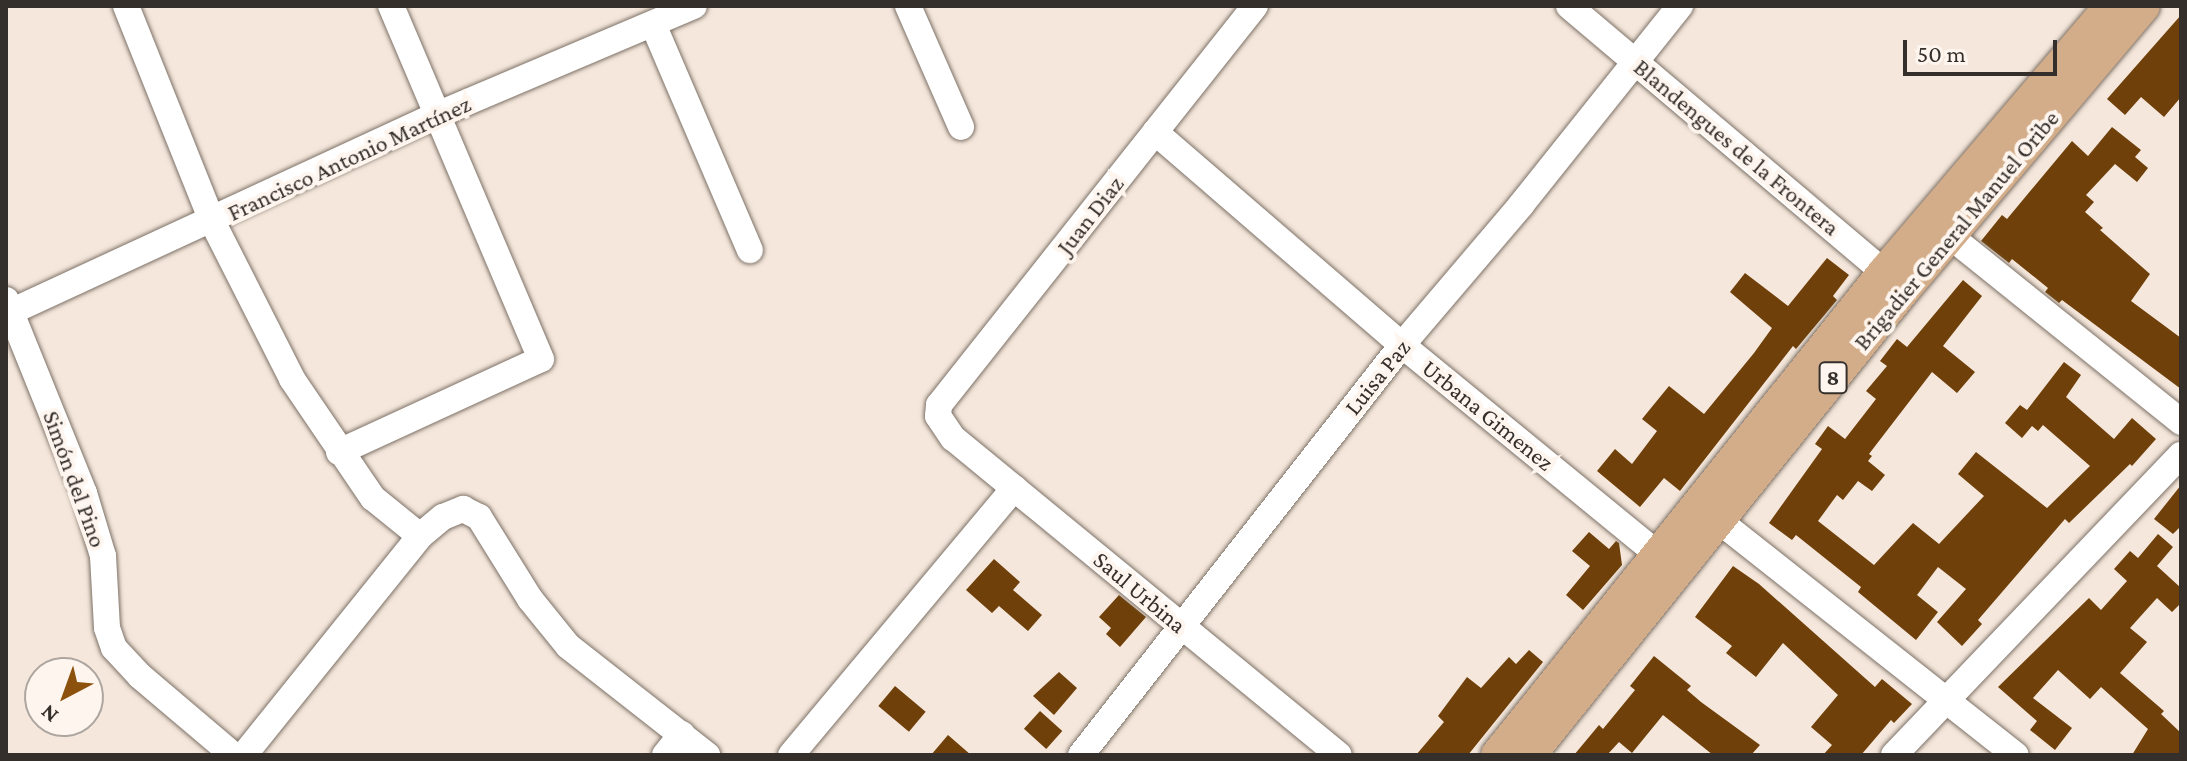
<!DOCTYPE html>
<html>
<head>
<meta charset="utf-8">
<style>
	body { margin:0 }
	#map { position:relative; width:2187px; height:761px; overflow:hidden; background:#f5e7db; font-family:"Crimson Pro",serif }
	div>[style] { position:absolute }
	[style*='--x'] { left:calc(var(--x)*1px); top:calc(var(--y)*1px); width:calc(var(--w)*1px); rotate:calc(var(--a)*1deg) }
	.building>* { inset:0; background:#6f4009; transform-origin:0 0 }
	.roads { filter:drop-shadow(0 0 2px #7d7167) drop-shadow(0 0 2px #7d7167) }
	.minor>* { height:26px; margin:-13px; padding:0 13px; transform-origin:13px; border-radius:13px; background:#fff }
	.major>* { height:32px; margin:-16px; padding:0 16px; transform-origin:16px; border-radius:16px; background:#d3ad89 }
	span { translate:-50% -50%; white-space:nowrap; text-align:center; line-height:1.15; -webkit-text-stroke:8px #fef5ee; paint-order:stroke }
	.shield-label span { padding:2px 6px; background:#fef5ee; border:2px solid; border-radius:6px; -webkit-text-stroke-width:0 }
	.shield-label { font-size:22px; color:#342f2b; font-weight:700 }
	.street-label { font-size:24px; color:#342f2b }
	.frame { position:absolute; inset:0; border:8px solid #342f2b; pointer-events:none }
	.north { position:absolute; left:24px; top:657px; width:80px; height:80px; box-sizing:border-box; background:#fef5ee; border:2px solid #ada6a0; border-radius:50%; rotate:221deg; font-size:22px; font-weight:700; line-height:32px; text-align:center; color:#342f2b }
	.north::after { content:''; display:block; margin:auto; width:28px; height:36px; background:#8c520d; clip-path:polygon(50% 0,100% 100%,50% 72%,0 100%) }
	.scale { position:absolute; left:1903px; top:40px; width:154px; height:36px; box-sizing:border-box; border:4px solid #342f2b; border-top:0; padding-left:10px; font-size:24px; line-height:28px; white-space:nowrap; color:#342f2b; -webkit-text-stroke:6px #fef5ee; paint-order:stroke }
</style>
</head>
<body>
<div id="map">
	<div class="building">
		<i style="clip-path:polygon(2181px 15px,2181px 97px,2164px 117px,2141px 97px,2125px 115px,2107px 99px)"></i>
		<i style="clip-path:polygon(2112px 127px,2141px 150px,2135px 157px,2148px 168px,2137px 182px,2115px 164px,2086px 195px,2094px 202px,2085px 212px,2103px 228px,2100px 230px,2150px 274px,2131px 301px,2181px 338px,2181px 389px,2062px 300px,2059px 303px,2045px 292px,2048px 288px,2012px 259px,2009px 263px,1981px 241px,2002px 215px,2007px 219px,2072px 141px,2088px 156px)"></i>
		<i style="clip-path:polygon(1827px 258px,1849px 275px,1833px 296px,1837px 300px,1796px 349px,1793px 346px,1680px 491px,1664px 478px,1640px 507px,1597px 471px,1615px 449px,1632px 464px,1657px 431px,1642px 419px,1669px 386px,1704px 414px,1754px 353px,1772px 328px,1730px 292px,1745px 273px,1788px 306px)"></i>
		<i style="clip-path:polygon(1963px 280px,1982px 296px,1943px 346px,1975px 372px,1957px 393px,1932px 372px,1869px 454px,1872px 456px,1868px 461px,1885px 475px,1872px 491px,1858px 481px,1843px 500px,1837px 495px,1818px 521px,1874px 565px,1913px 523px,1939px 544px,1984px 496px,1958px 474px,1976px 452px,2047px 508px,2090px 466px,2043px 425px,2038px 431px,2032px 426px,2022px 438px,2005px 423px,2020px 405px,2027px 410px,2064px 362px,2081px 375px,2066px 397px,2114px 439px,2132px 418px,2156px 439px,2132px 466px,2130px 464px,2069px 523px,2065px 519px,1978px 620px,1982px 624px,1962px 646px,1937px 622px,1966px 589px,1938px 567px,1917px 595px,1938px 612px,1916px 640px,1858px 592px,1861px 587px,1796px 535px,1792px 540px,1769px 523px,1822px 449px,1815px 444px,1828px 426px,1845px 439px,1876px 399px,1866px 391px,1887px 366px,1880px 361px,1897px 339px,1907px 347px)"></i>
		<i style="clip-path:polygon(2181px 485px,2181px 526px,2173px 534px,2154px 519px)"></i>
		<i style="clip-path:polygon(1589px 532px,1609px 549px,1616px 541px,1619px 543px,1622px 565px,1583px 610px,1566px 595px,1590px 566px,1572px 551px)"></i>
		<i style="clip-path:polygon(2158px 534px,2173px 547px,2157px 566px,2181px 588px,2181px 603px,2172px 612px,2157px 598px,2130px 628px,2147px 642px,2120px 673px,2164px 711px,2161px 714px,2181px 733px,2181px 755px,2132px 755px,2148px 729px,2101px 687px,2090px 699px,2058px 670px,2033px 698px,2072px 728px,2055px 750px,2030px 730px,2037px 721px,1998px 687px,2089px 598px,2101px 610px,2127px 581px,2114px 569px,2130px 551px,2138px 558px)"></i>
		<i style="clip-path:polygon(994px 559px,1020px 582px,1013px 590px,1042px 615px,1028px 631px,999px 606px,992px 613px,966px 590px)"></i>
		<i style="clip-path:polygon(1733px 566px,1759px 584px,1875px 687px,1882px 679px,1912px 704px,1894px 723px,1891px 720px,1861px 755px,1823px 755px,1832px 745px,1811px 727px,1838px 695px,1783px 643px,1756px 677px,1726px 653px,1732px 646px,1695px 617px)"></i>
		<i style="clip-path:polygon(1119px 595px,1146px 617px,1120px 647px,1106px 634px,1111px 628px,1099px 617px)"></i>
		<i style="clip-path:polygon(1529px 650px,1543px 662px,1468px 755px,1416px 755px,1444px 722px,1438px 716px,1467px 677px,1481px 688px,1509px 657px,1516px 664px)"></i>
		<i style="clip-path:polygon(1654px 656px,1691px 686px,1687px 690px,1701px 702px,1760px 745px,1751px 755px,1713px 755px,1663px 715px,1632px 753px,1619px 742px,1607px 755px,1574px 755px,1599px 725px,1603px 729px,1635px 690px,1630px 686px)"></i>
		<i style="clip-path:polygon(1059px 672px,1077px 688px,1054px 715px,1033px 696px)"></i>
		<i style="left:895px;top:686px;width:40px;height:26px;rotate:40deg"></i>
		<i style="left:1040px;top:711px;width:30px;height:24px;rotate:42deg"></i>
		<i style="clip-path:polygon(948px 735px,971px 755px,931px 755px)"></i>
	</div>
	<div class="roads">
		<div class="minor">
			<i style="--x:126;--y:6;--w:232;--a:68.2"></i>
			<i style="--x:212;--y:221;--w:177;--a:63.1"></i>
			<i style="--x:292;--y:379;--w:144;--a:55.8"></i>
			<i style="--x:373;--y:498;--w:60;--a:39"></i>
			<i style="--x:908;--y:6;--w:132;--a:66.3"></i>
			<i style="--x:1255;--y:6;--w:509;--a:128.38"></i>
			<i style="--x:939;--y:405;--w:11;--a:95"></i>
			<i style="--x:938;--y:416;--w:27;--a:56"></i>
			<i style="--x:953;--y:438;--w:499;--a:39.4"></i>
			<i style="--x:1569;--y:6;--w:432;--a:40.2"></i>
			<i style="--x:653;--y:24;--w:246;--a:66.8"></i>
			<i style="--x:1155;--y:132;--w:326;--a:40.8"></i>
			<i style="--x:1402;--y:345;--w:350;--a:39.3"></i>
			<i style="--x:1935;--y:224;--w:316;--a:38.8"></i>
			<i style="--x:6;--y:300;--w:208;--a:68"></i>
			<i style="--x:84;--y:493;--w:66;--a:73.2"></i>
			<i style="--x:103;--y:556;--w:72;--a:86.8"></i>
			<i style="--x:107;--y:628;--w:21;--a:71"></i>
			<i style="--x:114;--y:648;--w:38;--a:47"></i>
			<i style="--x:140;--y:676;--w:122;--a:40.3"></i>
			<i style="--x:6;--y:314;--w:475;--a:-24.8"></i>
			<i style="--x:437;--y:115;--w:279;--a:-23"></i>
			<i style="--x:339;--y:452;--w:222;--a:-24.7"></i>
			<i style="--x:541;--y:359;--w:384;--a:-113"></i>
			<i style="--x:1704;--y:509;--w:397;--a:38.3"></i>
			<i style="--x:244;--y:755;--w:281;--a:-51.2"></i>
			<i style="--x:420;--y:536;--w:30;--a:-40"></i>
			<i style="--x:443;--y:517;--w:22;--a:-22"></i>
			<i style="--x:463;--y:509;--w:18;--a:27"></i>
			<i style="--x:479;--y:517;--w:97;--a:58.1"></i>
			<i style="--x:530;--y:599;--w:60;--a:51"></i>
			<i style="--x:568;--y:646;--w:177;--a:38.1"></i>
			<i style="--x:665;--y:755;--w:27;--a:-51"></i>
			<i style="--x:791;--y:755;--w:348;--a:-50.1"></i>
			<i style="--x:1081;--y:755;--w:521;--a:-51.94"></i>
			<i style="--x:1402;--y:345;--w:184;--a:-49.6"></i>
			<i style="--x:1521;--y:205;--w:255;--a:-51.4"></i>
			<i style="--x:1894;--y:755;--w:415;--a:-46.3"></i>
		</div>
		<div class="major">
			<i style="--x:1497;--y:755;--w:619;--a:-51.3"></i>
			<i style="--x:1884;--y:272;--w:349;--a:-49.6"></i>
			<i style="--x:1530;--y:755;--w:598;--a:-51.18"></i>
			<i style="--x:1905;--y:289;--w:370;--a:-49.8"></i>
		</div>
	</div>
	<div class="shield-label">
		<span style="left:1833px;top:378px">8</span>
	</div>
	<div class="street-label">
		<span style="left:1737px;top:147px;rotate:40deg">Blandengues de la Frontera</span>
		<span style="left:349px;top:158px;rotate:-25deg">Francisco Antonio Martínez</span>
		<span style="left:1090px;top:215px;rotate:-52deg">Juan Diaz</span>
		<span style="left:1956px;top:230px;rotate:-50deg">Brigadier General Manuel Oribe</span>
		<span style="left:1377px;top:377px;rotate:-51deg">Luisa Paz</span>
		<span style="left:1488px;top:415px;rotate:39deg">Urbana Gimenez</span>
		<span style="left:75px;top:479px;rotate:70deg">Simón del Pino</span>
		<span style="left:1140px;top:592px;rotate:40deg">Saul Urbina</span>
	</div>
	<div class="frame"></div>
	<div class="north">N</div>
	<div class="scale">50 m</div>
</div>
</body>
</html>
